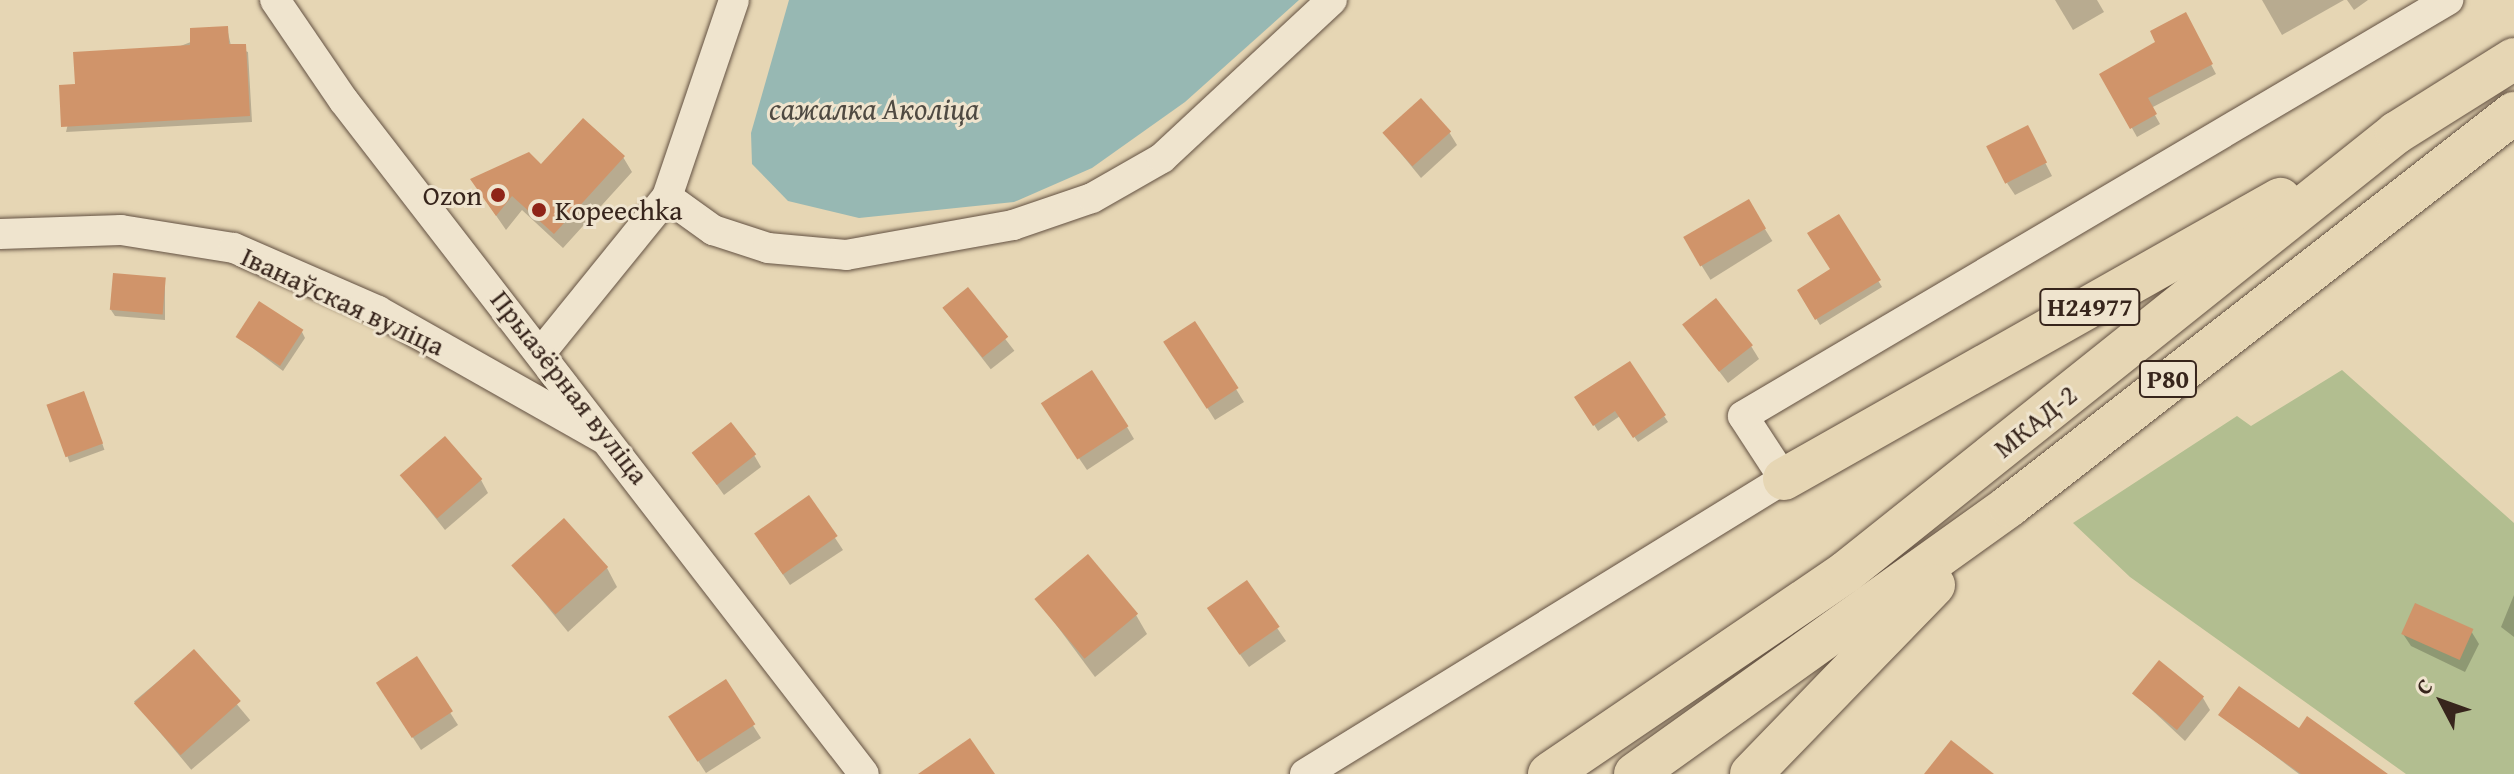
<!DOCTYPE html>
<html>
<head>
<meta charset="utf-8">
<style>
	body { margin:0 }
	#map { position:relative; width:2514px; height:774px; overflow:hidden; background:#e6d6b4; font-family:"Gentium Book Plus",serif }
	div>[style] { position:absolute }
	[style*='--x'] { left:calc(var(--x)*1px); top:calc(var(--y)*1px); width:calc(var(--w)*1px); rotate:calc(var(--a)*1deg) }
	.green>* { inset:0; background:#b2be90 }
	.water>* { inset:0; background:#97b8b3 }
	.shadow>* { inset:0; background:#0003; transform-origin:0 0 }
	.building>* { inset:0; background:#d0946a; transform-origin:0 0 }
	.roads { filter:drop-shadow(0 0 2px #635142) drop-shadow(0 0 2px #635142) }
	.minor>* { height:30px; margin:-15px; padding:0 15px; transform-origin:15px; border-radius:15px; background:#efe4ce }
	.highway>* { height:42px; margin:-21px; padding:0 21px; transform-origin:21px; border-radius:21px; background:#e6d6b4 }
	.dots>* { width:22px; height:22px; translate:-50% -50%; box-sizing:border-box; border:4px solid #efe4ce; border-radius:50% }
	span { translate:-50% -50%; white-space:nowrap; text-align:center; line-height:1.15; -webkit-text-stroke:6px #efe4ce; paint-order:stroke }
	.shield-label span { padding:2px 6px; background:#efe4ce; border:2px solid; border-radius:6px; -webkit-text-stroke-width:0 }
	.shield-label { font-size:26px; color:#37251c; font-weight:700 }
	.poi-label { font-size:28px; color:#37251c }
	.right { translate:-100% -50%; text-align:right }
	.left { translate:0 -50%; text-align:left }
	.street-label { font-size:28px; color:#37251c }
	.water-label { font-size:30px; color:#4f4a42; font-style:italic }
	.north { position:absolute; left:2402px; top:662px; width:80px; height:80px; -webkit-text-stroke:6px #efe4ce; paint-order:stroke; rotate:311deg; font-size:22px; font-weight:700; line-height:32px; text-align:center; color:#37251c }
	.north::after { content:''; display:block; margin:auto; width:28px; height:36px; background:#37251c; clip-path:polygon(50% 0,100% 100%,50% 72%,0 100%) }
</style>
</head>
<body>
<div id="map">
	<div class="green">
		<i style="clip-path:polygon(2342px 370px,2514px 523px,2514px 774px,2406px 774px,2130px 577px,2073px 523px,2237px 416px,2251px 426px)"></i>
	</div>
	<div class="water">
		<i style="clip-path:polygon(789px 0,1299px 0,1185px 102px,1092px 168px,1014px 202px,859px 218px,788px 201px,752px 164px,751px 133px)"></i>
	</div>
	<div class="shadow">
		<i style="clip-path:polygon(2055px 0,2097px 0,2104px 12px,2073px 30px)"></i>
		<i style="clip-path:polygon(2262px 0,2344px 0,2282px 35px)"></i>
		<i style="clip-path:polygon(2347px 0,2368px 0,2354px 10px)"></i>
		<i style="clip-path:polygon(2185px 15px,2216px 74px,2151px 108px,2160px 124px,2137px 137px,2102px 75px,2158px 43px)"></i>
		<i style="clip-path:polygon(227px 28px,231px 46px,248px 52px,252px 122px,66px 132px,77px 86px)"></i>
		<i style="clip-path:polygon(1449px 132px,1457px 145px,1421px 178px,1385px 134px)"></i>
		<i style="clip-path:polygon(2034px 141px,2052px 176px,2015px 195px,2007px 183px)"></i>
		<i style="clip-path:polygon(623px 157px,632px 172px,563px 248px,522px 210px,506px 230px,482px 195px,542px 167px)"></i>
		<i style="left:1748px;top:202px;width:46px;height:73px;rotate:58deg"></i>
		<i style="clip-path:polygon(1838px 216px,1882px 287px,1820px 325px,1800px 291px,1832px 270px)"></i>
		<i style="clip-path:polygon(165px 280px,165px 320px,115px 316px,111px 310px)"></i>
		<i style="left:967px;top:290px;width:77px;height:30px;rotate:52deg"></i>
		<i style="clip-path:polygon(1195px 323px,1244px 402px,1215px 420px,1173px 354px)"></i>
		<i style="clip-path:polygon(1685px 326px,1751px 346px,1759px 359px,1728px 383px)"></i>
		<i style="clip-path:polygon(302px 332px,305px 338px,283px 371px,238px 337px)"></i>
		<i style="clip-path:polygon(1629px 363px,1668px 422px,1638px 442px,1620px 416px,1598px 431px,1577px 398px)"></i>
		<i style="left:86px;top:399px;width:54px;height:37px;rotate:70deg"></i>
		<i style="clip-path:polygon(1051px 417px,1127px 427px,1134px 439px,1087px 470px)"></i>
		<i style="clip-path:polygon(694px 453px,754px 455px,761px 467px,724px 495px)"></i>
		<i style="clip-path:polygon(402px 476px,481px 480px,488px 493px,445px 530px)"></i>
		<i style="clip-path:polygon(808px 497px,843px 550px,790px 585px,763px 545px)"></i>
		<i style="clip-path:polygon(514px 566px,607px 568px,617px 587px,568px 632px)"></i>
		<i style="clip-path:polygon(1246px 583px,1286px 641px,1249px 667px,1217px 622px)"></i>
		<i style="clip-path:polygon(2514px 595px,2514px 637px,2501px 627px)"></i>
		<i style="clip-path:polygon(1037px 599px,1136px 615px,1147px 634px,1095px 677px)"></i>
		<i style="clip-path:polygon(2471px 631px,2479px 644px,2465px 672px,2411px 646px,2403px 634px)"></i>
		<i style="left:193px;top:652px;width:89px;height:77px;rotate:50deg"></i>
		<i style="clip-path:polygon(416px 659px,458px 725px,421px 750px,386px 696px)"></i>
		<i style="clip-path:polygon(725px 682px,761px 738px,706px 773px,678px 730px)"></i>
		<i style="clip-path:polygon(2135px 694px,2203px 698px,2210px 710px,2185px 741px)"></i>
		<i style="clip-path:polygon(2221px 715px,2299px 731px,2367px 774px,2299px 774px)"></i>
	</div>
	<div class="building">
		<i style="clip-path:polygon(2186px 12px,2213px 64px,2148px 98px,2157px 114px,2130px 129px,2099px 74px,2155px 42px,2150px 31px)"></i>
		<i style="clip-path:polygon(228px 26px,229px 44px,246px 44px,250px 116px,61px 127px,59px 85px,75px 84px,73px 52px,190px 45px,190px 28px)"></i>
		<i style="left:1421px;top:98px;width:45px;height:52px;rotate:48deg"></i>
		<i style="clip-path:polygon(583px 118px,625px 156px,554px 234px,512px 196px,496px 216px,470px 179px,529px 152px,541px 164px)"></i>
		<i style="left:2028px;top:125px;width:42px;height:47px;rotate:63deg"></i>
		<i style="left:1749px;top:199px;width:34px;height:76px;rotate:60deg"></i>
		<i style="clip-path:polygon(1839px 214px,1881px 280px,1815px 320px,1797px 290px,1830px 269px,1807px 233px)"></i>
		<i style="left:113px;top:273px;width:53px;height:37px;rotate:5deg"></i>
		<i style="left:968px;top:287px;width:64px;height:33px;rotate:51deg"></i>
		<i style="left:1716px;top:298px;width:60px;height:43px;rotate:52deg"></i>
		<i style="left:259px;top:301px;width:53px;height:43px;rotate:33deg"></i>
		<i style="left:1195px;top:321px;width:80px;height:38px;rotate:57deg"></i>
		<i style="clip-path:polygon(1630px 361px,1666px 415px,1633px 438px,1615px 411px,1593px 426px,1574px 397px)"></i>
		<i style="left:1092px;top:370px;width:67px;height:61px;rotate:57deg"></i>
		<i style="left:84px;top:391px;width:56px;height:40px;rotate:70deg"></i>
		<i style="left:731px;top:422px;width:41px;height:50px;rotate:52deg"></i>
		<i style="left:445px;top:436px;width:57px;height:60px;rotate:49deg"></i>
		<i style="left:809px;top:495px;width:50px;height:67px;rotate:55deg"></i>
		<i style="left:564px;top:518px;width:66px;height:71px;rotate:48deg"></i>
		<i style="left:1088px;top:554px;width:78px;height:70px;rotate:50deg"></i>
		<i style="left:1247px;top:580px;width:57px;height:49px;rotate:55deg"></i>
		<i style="left:2415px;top:603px;width:64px;height:34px;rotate:24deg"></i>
		<i style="left:194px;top:649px;width:70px;height:81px;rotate:48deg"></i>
		<i style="left:417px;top:656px;width:66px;height:49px;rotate:57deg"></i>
		<i style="left:2159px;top:660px;width:58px;height:43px;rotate:39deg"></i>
		<i style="left:726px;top:679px;width:54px;height:69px;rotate:57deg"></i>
		<i style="clip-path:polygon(2239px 686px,2299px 728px,2307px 716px,2388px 774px,2301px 774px,2218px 715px)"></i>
		<i style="clip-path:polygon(970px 738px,995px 774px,918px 774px)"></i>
		<i style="clip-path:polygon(1951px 740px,1994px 774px,1924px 774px)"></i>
	</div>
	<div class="roads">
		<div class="minor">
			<i style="--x:275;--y:0;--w:122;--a:55.7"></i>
			<i style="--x:344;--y:101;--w:850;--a:52.31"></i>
			<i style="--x:667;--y:197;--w:57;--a:35.7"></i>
			<i style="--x:713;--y:230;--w:58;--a:18.1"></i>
			<i style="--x:768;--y:248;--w:78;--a:5.1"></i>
			<i style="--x:846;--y:255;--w:170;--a:-10.2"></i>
			<i style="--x:1013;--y:225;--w:83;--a:-18.9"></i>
			<i style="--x:1092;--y:198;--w:81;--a:-29.7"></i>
			<i style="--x:1162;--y:158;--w:232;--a:-42.9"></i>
			<i style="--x:0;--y:234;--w:121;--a:-1.9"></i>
			<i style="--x:121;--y:230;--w:114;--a:9.1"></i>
			<i style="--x:234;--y:248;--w:157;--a:23.6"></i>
			<i style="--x:378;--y:311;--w:260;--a:29.5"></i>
			<i style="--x:543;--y:350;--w:197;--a:-51"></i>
			<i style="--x:667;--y:197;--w:208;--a:-71.2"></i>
			<i style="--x:1305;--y:774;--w:563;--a:-31.63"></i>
			<i style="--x:1784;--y:479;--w:75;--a:-123.1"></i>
			<i style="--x:1743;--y:416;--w:819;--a:-30.54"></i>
		</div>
		<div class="highway">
			<i style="--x:1784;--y:479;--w:570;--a:-29.45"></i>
			<i style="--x:1549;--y:774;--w:359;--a:-34.2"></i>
			<i style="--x:1846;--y:572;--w:704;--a:-38.6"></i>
			<i style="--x:2396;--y:133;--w:139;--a:-32.1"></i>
			<i style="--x:1635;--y:774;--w:460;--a:-35.6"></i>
			<i style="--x:2009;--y:506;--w:640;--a:-37.89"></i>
			<i style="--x:1751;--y:774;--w:263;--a:-45.9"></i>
		</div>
	</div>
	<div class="dots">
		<i style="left:498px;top:195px;background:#8f2418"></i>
		<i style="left:539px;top:210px;background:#8f2418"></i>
	</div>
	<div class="shield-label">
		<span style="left:2090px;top:307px">Н24977</span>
		<span style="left:2168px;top:379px">Р80</span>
	</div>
	<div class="poi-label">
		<span class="right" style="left:482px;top:195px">Ozon</span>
		<span class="left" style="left:555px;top:210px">Kopeechka</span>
	</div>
	<div class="street-label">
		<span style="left:343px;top:301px;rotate:25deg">Іванаўская вуліца</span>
		<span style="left:570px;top:387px;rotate:52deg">Прыазёрная вуліца</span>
		<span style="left:2035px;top:421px;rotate:-39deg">МКАД-2</span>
	</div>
	<div class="water-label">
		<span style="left:874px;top:108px">сажалка Аколіца</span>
	</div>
	<div class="north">С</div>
</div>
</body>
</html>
